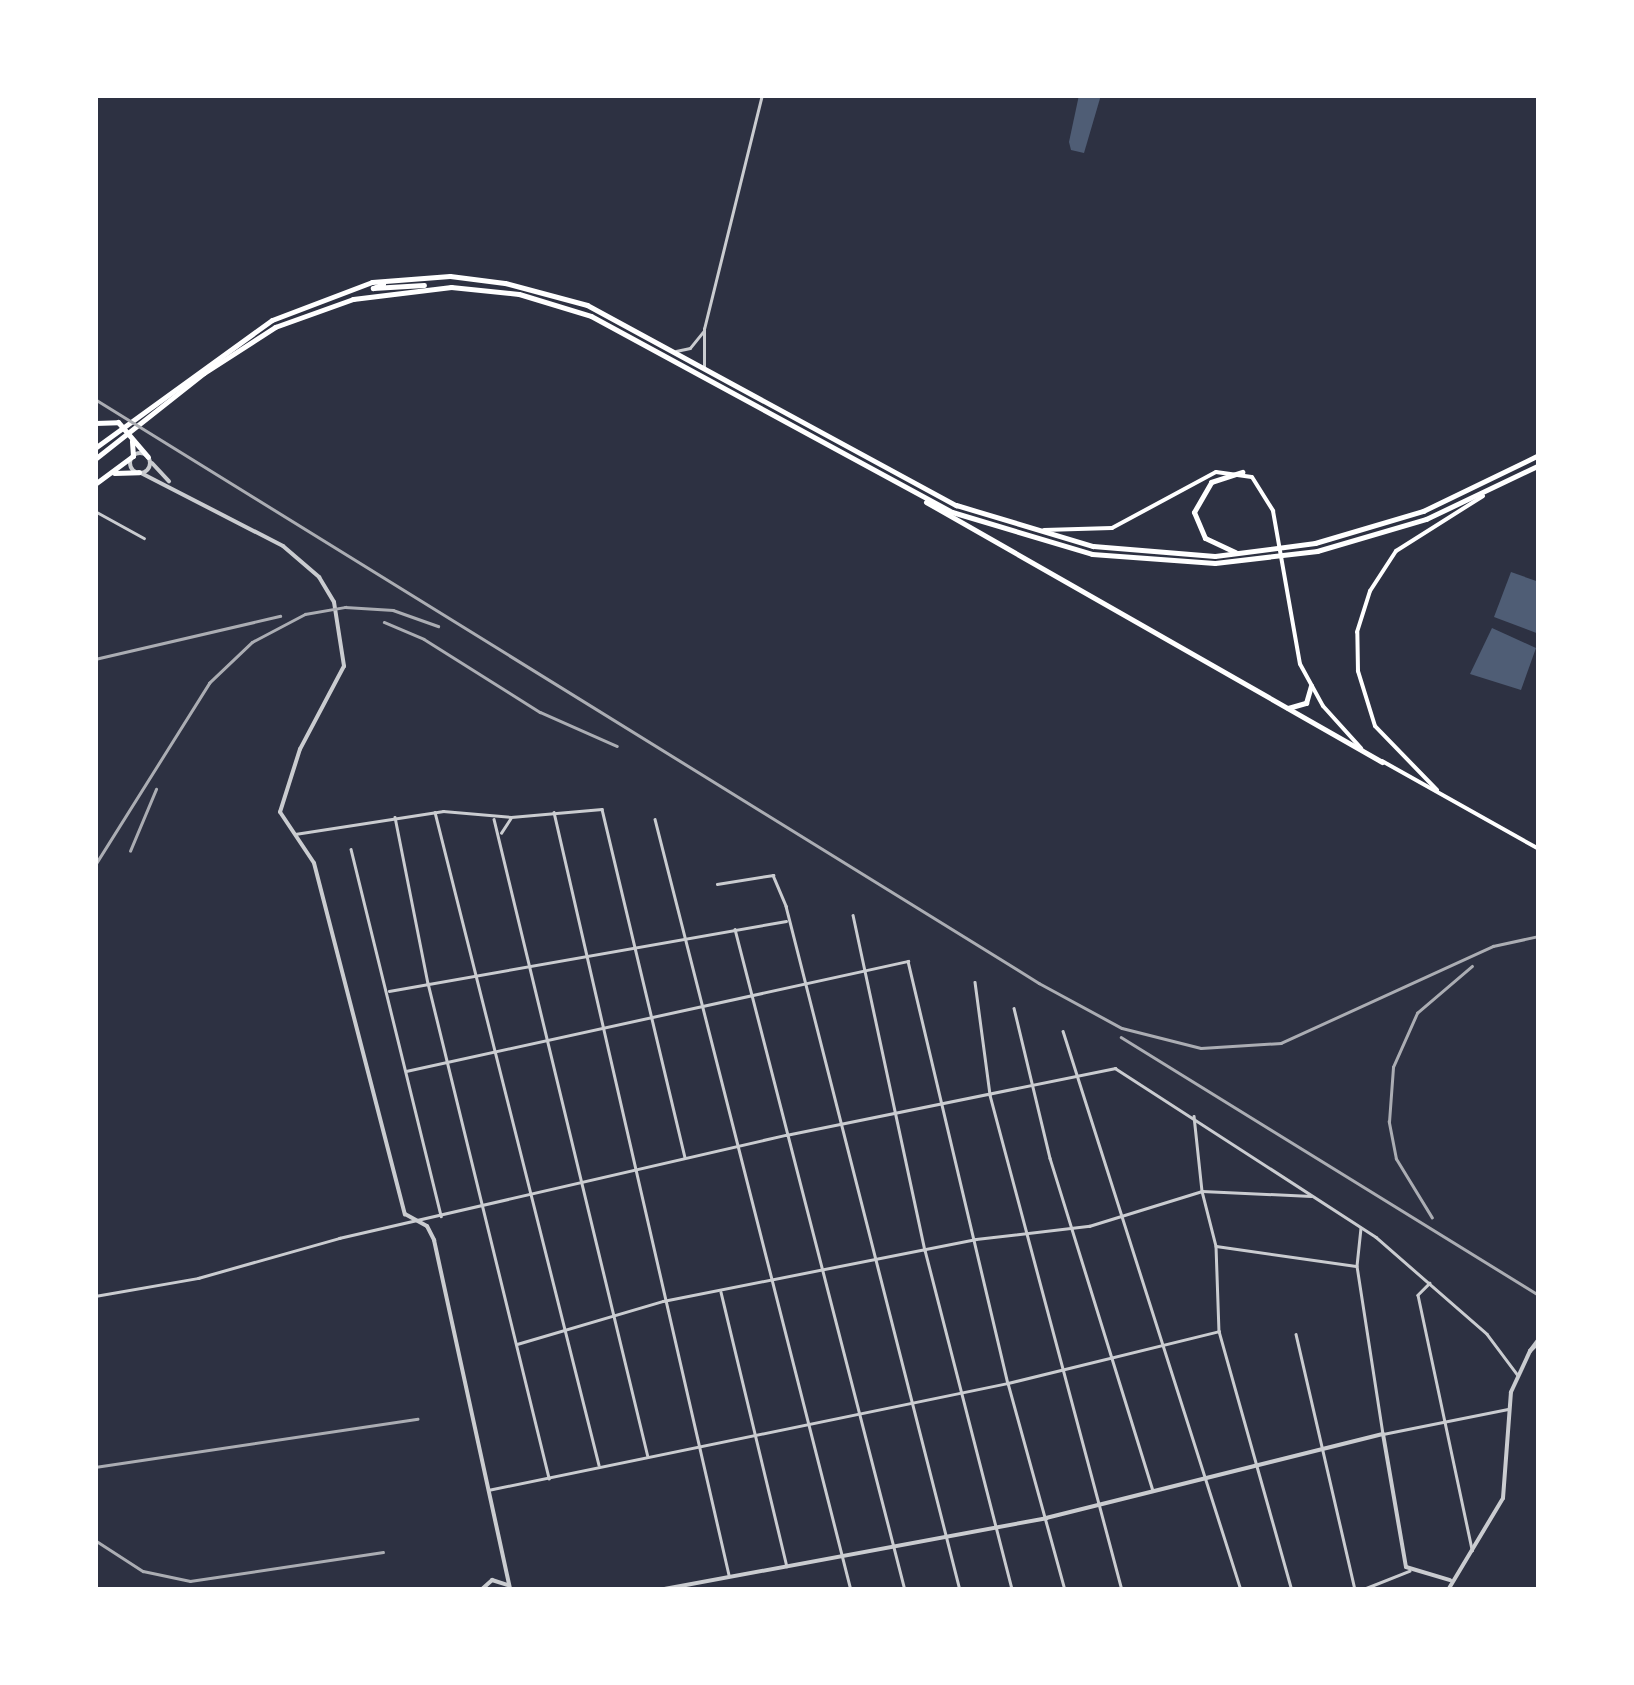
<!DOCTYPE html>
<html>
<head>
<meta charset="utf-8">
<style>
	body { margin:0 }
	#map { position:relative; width:1634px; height:1685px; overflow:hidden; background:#2d3142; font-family:Lato,sans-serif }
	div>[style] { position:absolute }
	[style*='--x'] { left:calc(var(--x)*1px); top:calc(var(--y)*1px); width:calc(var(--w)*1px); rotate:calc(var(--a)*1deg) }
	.water>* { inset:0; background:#4f5d75 }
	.minor>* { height:2.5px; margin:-1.25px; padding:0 1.25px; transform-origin:1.25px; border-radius:1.25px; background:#caccd0 }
	.tertiary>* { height:4px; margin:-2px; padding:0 2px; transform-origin:2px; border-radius:2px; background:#caccd0 }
	.tertiary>.ring { margin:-2px; padding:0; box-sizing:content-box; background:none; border:4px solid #caccd0; border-radius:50% }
	.secondary>* { height:4px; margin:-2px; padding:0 2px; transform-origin:2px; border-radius:2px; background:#fff }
	.trunk>* { height:5px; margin:-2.5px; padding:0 2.5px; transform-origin:2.5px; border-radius:2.5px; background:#fff }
	.rail>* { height:2.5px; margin:-1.25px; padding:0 1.25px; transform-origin:1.25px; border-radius:1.25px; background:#abadb3 }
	span { translate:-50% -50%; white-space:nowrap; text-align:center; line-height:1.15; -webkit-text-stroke:9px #fff; paint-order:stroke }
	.frame { position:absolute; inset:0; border:98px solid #fff; pointer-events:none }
</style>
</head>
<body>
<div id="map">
	<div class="water">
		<i style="clip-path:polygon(1079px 95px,1101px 95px,1084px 153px,1071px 150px,1069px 142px)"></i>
		<i style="clip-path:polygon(1511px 572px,1539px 582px,1539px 634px,1494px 617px)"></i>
		<i style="clip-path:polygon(1492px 628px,1536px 648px,1521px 690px,1470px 674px)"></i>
	</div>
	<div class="minor">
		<i style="--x:676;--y:351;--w:14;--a:-12"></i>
		<i style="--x:690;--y:348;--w:22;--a:-51"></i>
		<i style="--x:704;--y:366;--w:37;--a:-90"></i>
		<i style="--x:704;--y:329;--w:241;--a:-76.1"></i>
		<i style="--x:95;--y:511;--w:56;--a:28.9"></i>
		<i style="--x:435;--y:812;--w:673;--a:75.9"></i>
		<i style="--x:554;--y:812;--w:783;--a:77.08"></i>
		<i style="--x:395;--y:817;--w:169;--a:78.8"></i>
		<i style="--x:428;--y:983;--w:510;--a:76.26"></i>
		<i style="--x:494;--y:819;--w:656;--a:76.43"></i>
		<i style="--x:655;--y:819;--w:796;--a:75.74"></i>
		<i style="--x:501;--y:833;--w:17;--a:-57"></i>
		<i style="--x:295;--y:834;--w:150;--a:-8.8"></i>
		<i style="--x:443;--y:811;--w:68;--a:5"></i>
		<i style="--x:511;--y:817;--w:91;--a:-5"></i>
		<i style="--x:602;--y:809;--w:358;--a:76.6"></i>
		<i style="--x:351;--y:849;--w:378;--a:76.2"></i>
		<i style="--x:717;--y:884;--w:57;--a:-9.1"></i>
		<i style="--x:773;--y:875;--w:34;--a:67"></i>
		<i style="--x:786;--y:906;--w:706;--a:75.73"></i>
		<i style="--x:853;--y:915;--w:343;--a:77.9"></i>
		<i style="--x:925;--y:1250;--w:351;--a:75.6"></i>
		<i style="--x:735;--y:929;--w:683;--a:75.58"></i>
		<i style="--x:975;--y:982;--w:114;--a:82.4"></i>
		<i style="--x:990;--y:1095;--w:512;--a:75.07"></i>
		<i style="--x:389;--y:991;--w:403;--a:-10"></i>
		<i style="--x:1014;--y:1008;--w:154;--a:76.5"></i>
		<i style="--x:1050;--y:1158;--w:348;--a:72.8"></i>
		<i style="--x:1063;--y:1031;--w:587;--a:72.34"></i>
		<i style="--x:406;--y:1071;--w:514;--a:-12.36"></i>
		<i style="--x:908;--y:961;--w:434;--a:76.7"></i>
		<i style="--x:1008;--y:1383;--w:215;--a:74.6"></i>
		<i style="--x:1194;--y:1116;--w:75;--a:83.9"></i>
		<i style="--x:1202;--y:1191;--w:57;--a:75.7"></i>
		<i style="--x:1216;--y:1246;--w:85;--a:88"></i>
		<i style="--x:1219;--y:1331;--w:269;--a:74.3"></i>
		<i style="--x:1361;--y:1228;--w:38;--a:96"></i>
		<i style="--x:1357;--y:1266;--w:170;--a:81.2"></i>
		<i style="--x:1383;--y:1434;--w:127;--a:-11.3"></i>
		<i style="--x:1216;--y:1246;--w:141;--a:8.1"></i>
		<i style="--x:1430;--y:1283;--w:17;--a:135"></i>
		<i style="--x:1418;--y:1295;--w:261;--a:78"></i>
		<i style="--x:721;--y:1292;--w:282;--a:76.5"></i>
		<i style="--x:95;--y:1296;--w:105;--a:-9.9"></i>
		<i style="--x:198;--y:1278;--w:147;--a:-15.8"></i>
		<i style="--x:339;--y:1238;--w:459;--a:-13"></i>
		<i style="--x:786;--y:1135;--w:336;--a:-11.5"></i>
		<i style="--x:1115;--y:1068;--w:311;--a:32.9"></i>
		<i style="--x:1376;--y:1237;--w:147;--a:41.1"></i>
		<i style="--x:1487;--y:1334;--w:50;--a:53.1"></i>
		<i style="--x:1296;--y:1334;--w:263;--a:77"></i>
		<i style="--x:517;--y:1344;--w:152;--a:-16.4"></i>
		<i style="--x:663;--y:1301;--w:319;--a:-11.2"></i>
		<i style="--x:976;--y:1239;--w:114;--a:-6.6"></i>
		<i style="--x:1089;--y:1226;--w:118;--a:-17.2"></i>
		<i style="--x:1202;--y:1191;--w:109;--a:2.6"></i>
		<i style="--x:488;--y:1490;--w:531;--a:-11.63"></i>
		<i style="--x:1008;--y:1383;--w:217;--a:-13.8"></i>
		<i style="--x:1361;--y:1590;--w:52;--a:-21.6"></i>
	</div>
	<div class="tertiary">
		<i class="ring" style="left:130px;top:453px;width:16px;height:16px"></i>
		<i style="--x:152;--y:463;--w:25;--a:47"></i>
		<i style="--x:139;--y:472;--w:162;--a:27.2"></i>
		<i style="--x:283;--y:546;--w:48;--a:40.7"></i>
		<i style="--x:319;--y:577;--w:29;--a:59"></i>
		<i style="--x:334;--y:602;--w:65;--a:81.1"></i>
		<i style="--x:344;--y:666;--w:94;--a:117.9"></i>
		<i style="--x:300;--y:749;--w:66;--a:107.6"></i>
		<i style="--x:280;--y:812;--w:61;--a:56.3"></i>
		<i style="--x:314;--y:863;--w:363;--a:75.5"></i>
		<i style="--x:405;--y:1214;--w:25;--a:29"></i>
		<i style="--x:427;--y:1226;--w:16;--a:63"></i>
		<i style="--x:434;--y:1240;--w:358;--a:77.7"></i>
		<i style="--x:1539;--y:1339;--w:15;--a:127"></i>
		<i style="--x:1530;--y:1351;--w:13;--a:-45"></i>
		<i style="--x:481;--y:1590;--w:15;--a:-42"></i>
		<i style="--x:492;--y:1580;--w:16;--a:18"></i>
		<i style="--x:659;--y:1590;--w:394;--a:-10.5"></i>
		<i style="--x:1046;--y:1518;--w:347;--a:-14"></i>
		<i style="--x:1383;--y:1434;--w:135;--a:80.2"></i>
		<i style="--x:1406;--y:1567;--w:46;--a:16.5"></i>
		<i style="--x:1448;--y:1590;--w:107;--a:-59.1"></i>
		<i style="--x:1503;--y:1498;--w:106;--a:-85.7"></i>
		<i style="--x:1511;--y:1392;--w:45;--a:-65.1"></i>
	</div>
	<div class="secondary">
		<i style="--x:1044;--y:530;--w:68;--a:-1.7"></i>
		<i style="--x:1112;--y:528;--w:118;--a:-28.3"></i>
		<i style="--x:1216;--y:472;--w:36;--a:8"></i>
		<i style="--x:1252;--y:477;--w:40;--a:58"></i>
		<i style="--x:1273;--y:511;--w:155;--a:80"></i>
		<i style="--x:1300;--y:664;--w:48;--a:61.3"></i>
		<i style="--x:1323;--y:706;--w:57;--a:47.9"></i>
		<i style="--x:1382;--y:761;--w:180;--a:29.3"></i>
		<i style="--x:1437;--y:790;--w:89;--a:-134.1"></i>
		<i style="--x:1375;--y:726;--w:58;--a:-107.2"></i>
		<i style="--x:1358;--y:671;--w:39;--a:-91"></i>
		<i style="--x:1357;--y:632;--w:43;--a:-72.4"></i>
		<i style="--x:1370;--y:591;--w:48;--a:-57"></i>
		<i style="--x:1396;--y:551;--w:103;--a:-32.3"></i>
	</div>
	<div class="trunk">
		<i style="--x:383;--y:284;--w:11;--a:158"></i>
		<i style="--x:373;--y:288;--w:51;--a:-3.4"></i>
		<i style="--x:95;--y:423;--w:23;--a:-2"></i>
		<i style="--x:118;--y:422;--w:46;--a:49.4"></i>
		<i style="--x:95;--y:448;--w:218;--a:-35.9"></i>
		<i style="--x:272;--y:320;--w:107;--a:-20.8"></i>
		<i style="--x:372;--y:282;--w:78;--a:-4.4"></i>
		<i style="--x:450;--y:276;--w:55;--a:7.3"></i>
		<i style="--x:505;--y:283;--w:85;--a:15"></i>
		<i style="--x:587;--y:305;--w:420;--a:28.5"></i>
		<i style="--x:956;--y:505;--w:143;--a:16.7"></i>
		<i style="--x:1093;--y:546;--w:122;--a:4.7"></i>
		<i style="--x:1215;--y:556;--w:101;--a:-7.4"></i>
		<i style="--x:1315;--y:543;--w:113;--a:-16.5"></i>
		<i style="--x:1423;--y:511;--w:129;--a:-25.8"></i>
		<i style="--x:95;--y:459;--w:139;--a:-38.3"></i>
		<i style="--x:204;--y:373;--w:85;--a:-32.9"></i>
		<i style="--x:275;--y:327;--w:83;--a:-19.7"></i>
		<i style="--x:353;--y:299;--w:99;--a:-7"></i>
		<i style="--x:451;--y:287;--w:68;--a:5.9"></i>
		<i style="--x:519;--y:294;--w:75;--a:17"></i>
		<i style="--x:591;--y:316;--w:411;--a:28.5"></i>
		<i style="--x:952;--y:512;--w:146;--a:16.7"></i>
		<i style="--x:1092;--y:554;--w:123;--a:4.2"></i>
		<i style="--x:1215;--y:563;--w:103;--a:-6.7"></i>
		<i style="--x:1317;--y:551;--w:114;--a:-16.4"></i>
		<i style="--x:1426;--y:519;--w:125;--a:-25.5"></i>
		<i style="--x:114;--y:473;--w:25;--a:-2"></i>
		<i style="--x:95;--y:484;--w:47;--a:-36.4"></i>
		<i style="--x:133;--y:456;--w:15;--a:-94"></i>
		<i style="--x:926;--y:502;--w:525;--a:29.69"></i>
		<i style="--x:1235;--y:552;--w:33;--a:-155"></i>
		<i style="--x:1205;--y:538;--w:28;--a:-113"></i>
		<i style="--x:1194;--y:512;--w:34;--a:-60"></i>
		<i style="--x:1211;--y:482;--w:33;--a:-18"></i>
		<i style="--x:1288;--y:708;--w:19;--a:-16"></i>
		<i style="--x:1306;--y:703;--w:18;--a:-74"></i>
	</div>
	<div class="rail">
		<i style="--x:95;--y:399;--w:1110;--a:31.74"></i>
		<i style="--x:1039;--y:983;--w:94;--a:28.5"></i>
		<i style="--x:1122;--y:1028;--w:81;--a:14.2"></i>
		<i style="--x:1201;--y:1048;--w:80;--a:-3.6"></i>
		<i style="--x:1281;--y:1043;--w:233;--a:-24.6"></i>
		<i style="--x:1493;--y:946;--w:47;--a:-12.3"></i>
		<i style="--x:384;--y:622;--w:43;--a:23"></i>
		<i style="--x:424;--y:639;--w:137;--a:32.2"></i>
		<i style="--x:540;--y:712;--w:84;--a:23.8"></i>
		<i style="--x:95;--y:659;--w:190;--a:-13.1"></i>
		<i style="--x:130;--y:851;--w:67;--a:-67.2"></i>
		<i style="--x:95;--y:865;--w:215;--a:-57.9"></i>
		<i style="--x:209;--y:683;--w:59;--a:-43.6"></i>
		<i style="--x:252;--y:642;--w:60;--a:-27.8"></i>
		<i style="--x:305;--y:614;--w:41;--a:-9.9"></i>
		<i style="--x:345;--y:607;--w:48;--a:3.6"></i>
		<i style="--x:393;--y:610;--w:48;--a:19.6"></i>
		<i style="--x:1121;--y:1037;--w:491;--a:31.7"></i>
		<i style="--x:1432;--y:1218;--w:69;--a:-121.4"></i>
		<i style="--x:1396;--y:1159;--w:38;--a:-101"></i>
		<i style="--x:1389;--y:1122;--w:55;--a:-85.8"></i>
		<i style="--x:1393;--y:1067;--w:59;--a:-66"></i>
		<i style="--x:1417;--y:1013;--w:72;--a:-40.5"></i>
		<i style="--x:95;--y:1467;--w:326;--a:-8.5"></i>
		<i style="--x:95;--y:1540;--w:57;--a:32.9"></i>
		<i style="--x:143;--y:1571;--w:48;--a:12"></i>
		<i style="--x:190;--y:1581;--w:195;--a:-8.5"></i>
	</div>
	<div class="frame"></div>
</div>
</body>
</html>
